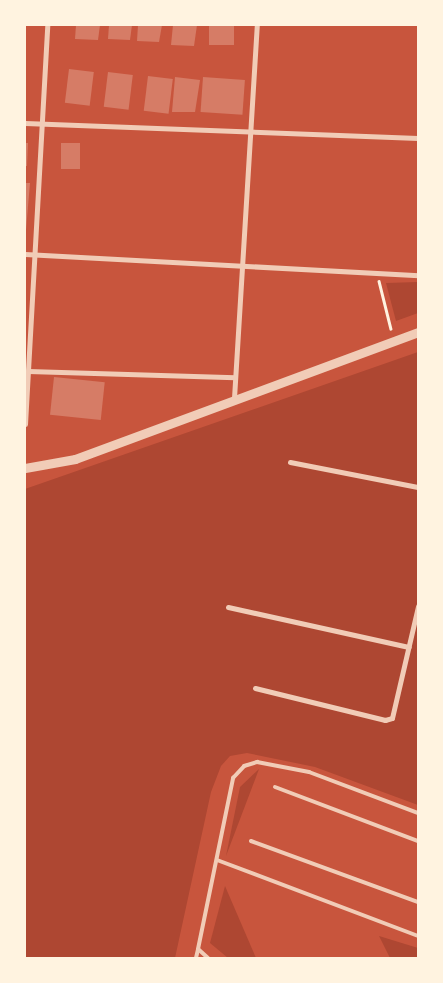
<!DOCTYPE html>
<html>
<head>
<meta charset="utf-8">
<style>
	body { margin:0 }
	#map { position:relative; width:443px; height:983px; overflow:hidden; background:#c8553d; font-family:Commissioner,sans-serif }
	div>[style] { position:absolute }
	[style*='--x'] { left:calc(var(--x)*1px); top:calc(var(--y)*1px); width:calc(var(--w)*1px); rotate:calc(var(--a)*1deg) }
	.green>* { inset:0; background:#ae4732 }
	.building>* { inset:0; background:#d67c66; transform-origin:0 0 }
	.path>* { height:2.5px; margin:-1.25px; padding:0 1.25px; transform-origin:1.25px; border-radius:1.25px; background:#fff3e0 }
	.service>* { height:4px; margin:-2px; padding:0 2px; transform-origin:2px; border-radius:2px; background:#f1ccb7 }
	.minor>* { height:5px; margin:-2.5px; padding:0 2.5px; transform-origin:2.5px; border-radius:2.5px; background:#f1ccb7 }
	.tertiary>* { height:9px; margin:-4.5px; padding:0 4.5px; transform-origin:4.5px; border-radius:4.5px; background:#f1ccb7 }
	span { translate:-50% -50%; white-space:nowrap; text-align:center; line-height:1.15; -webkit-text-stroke:4px #fff3e0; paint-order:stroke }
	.frame { position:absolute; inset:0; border:26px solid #fff3e0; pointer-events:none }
</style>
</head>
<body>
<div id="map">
	<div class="green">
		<i style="clip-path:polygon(418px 282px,418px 313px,396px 321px,386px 283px)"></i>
		<i style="clip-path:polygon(418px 352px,418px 805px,315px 767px,247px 753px,230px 756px,221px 766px,211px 792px,175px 958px,25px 958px,25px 489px)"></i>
		<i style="clip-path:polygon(259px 769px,226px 856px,240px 787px)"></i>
		<i style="clip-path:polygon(225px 886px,256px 958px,228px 958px,210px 943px)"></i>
		<i style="clip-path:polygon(379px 936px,418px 948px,418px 958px,390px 958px)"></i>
	</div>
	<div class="building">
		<i style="clip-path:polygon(76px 25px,100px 25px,98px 40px,75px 39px)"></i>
		<i style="clip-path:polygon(109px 25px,132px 25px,130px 40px,108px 39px)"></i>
		<i style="clip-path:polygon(138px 25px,162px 25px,159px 42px,137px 41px)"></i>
		<i style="clip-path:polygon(173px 25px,197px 25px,194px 46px,171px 45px)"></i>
		<i style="left:209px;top:25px;width:25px;height:20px"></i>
		<i style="left:69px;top:69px;width:25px;height:34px;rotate:7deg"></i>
		<i style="left:108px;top:72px;width:25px;height:35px;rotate:7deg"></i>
		<i style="left:148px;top:76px;width:25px;height:35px;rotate:7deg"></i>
		<i style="clip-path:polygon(175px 77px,200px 80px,195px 112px,172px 112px)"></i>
		<i style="left:203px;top:77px;width:42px;height:35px;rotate:4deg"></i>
		<i style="clip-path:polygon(25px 143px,28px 143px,27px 166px,25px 166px)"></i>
		<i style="left:61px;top:143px;width:19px;height:26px"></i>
		<i style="clip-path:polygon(25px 183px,30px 183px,26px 230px,25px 230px)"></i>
		<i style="left:54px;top:377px;width:51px;height:38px;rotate:6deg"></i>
	</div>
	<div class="path">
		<i style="--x:379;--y:281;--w:49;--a:76"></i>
	</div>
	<div class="service">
		<i style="--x:275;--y:787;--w:153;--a:20.7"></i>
		<i style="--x:251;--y:841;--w:178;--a:20.1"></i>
		<i style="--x:217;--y:860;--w:215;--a:20.7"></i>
		<i style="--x:196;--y:958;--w:9;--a:-77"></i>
		<i style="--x:208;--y:958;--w:13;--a:-138"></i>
		<i style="--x:198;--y:949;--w:175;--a:-78.4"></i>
		<i style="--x:233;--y:778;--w:16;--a:-47"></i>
		<i style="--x:244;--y:766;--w:14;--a:-17"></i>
		<i style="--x:257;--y:762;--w:53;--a:10.9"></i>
		<i style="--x:309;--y:772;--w:116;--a:20.6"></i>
	</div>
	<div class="minor">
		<i style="--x:25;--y:123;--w:393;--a:2.2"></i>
		<i style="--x:25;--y:254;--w:394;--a:3.1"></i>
		<i style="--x:28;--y:371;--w:207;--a:1.7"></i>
		<i style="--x:234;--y:398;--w:374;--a:-86.5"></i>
		<i style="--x:25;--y:424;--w:400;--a:-86.8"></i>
		<i style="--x:290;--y:462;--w:130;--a:11.1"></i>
		<i style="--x:228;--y:607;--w:185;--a:12.5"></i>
		<i style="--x:255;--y:688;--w:134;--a:13.8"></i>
		<i style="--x:385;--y:720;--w:7;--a:-16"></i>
		<i style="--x:392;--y:718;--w:115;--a:-76.9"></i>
	</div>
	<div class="tertiary">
		<i style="--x:25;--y:468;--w:51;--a:-10.2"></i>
		<i style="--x:75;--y:459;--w:366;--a:-20.3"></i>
	</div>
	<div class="frame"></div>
</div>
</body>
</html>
